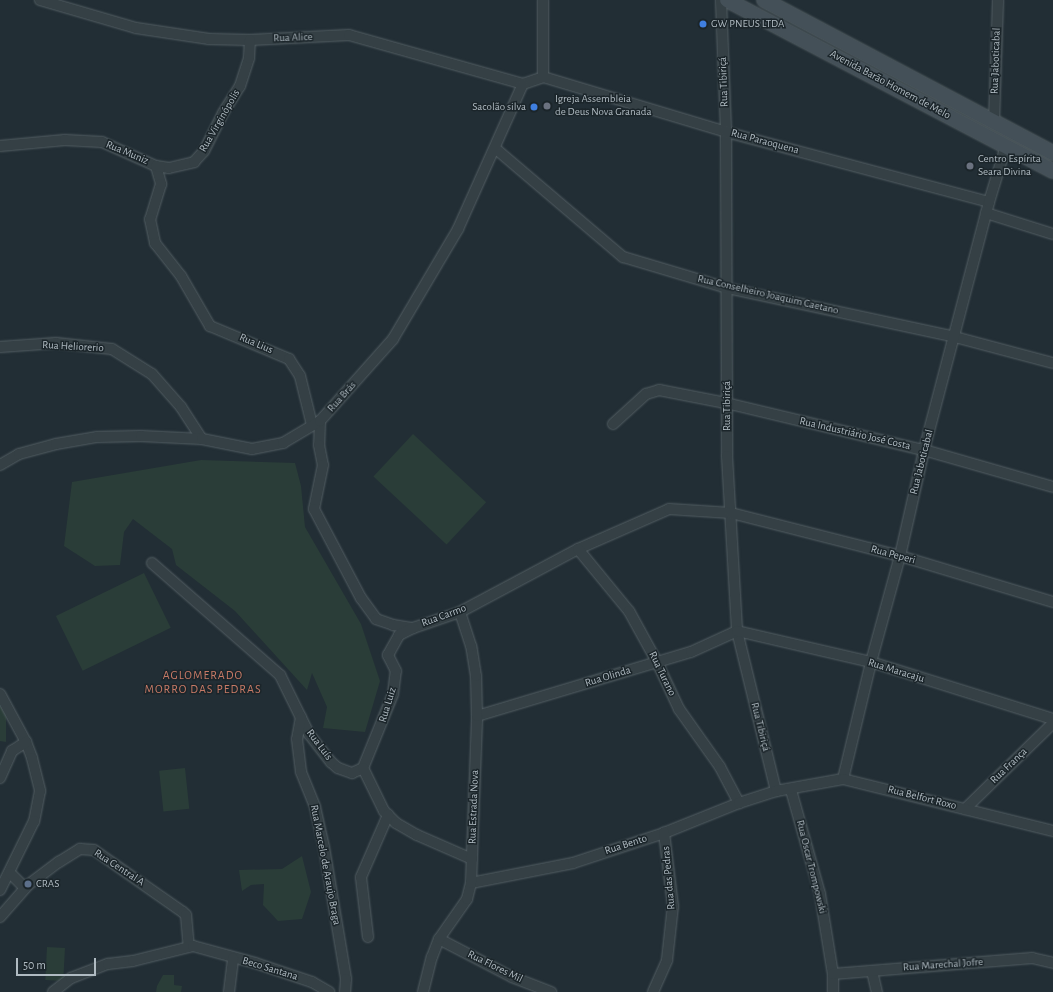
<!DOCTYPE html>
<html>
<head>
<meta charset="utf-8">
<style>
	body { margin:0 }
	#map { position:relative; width:1053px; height:992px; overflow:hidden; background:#222e35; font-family:"Alegreya Sans",sans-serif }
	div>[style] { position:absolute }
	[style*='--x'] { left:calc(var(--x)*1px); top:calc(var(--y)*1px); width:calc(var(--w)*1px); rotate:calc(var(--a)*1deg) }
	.green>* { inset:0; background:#2a3d38; transform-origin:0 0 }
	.roads { filter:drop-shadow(0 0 1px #535e63) drop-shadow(0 0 1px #535e63) }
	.minor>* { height:10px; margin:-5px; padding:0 5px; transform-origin:5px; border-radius:5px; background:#354045 }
	.secondary>* { height:14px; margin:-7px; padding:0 7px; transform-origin:7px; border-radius:7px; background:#445058 }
	.dots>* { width:11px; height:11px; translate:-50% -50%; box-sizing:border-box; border:2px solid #1b252a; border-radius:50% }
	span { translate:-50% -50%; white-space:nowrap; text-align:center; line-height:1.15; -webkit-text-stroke:3px #1b252a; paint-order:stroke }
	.poi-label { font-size:11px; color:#b0bbc2 }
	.left { translate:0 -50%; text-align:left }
	.right { translate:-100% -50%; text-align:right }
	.street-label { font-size:11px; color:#b0bbc2 }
	.neighbourhood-label { font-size:12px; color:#c77a66; letter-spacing:1px }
	.scale { position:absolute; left:16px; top:958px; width:80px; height:18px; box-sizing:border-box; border:2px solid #b0bbc2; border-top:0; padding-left:5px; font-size:12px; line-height:14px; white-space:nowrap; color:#b0bbc2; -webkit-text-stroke:3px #1b252a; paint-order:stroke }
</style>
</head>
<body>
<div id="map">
	<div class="green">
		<i style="left:413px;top:434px;width:100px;height:58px;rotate:43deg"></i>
		<i style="clip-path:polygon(201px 460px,295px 463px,301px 486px,305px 527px,361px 624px,380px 681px,365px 732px,323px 728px,327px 707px,312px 673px,307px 690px,235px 611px,176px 565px,172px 549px,133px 519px,124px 532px,120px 565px,95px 566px,64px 546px,72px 482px)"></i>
		<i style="left:144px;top:573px;width:61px;height:98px;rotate:64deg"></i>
		<i style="clip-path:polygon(0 697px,6px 706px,6px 742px,0 741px)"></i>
		<i style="left:185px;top:768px;width:41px;height:26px;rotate:84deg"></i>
		<i style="clip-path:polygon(302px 856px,311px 892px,302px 919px,278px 921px,263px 905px,264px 884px,251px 885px,242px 891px,239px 870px,282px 869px)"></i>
		<i style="left:47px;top:947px;width:18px;height:33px;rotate:3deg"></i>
		<i style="clip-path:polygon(163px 975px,174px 975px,174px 985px,182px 986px,181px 992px,156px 992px,157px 986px)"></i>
	</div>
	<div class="roads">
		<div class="minor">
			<i style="--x:40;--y:0;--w:100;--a:16.3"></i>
			<i style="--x:136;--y:28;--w:74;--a:8.6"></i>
			<i style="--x:209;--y:39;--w:41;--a:1.4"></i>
			<i style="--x:250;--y:40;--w:99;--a:-2.9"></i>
			<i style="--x:349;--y:35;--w:181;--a:15.7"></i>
			<i style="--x:523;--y:84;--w:21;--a:-19"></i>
			<i style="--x:721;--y:0;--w:132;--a:87.8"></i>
			<i style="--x:726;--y:132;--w:324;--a:89.8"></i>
			<i style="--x:727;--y:456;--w:175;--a:86.7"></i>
			<i style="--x:737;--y:631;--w:165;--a:76.3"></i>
			<i style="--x:543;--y:77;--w:191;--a:16.7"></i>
			<i style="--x:726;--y:132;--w:272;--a:14.9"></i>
			<i style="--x:543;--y:77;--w:77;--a:-90"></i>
			<i style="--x:994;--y:122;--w:122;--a:-88.1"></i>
			<i style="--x:0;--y:146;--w:65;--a:-5.3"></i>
			<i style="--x:65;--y:140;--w:37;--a:3"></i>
			<i style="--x:102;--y:142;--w:59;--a:24"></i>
			<i style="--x:156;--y:166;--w:19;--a:74"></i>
			<i style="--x:161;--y:184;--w:37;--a:107"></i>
			<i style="--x:150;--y:219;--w:25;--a:78"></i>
			<i style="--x:155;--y:243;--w:42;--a:51.8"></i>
			<i style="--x:181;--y:276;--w:58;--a:59.9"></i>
			<i style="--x:210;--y:326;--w:86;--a:22.7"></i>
			<i style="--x:289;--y:359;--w:20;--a:57"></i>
			<i style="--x:300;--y:376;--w:50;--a:76.2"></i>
			<i style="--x:496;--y:149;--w:167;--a:40.4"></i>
			<i style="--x:623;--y:257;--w:109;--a:16.6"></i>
			<i style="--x:727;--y:288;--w:233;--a:12.1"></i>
			<i style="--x:955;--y:337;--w:101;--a:14.9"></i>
			<i style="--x:156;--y:166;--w:13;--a:9"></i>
			<i style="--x:169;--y:168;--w:26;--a:-13"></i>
			<i style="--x:194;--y:162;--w:15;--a:-48"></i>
			<i style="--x:204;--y:151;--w:42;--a:-63.4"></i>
			<i style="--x:223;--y:113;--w:32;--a:-58"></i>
			<i style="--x:240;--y:86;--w:29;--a:-72"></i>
			<i style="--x:249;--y:58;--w:18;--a:-87"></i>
			<i style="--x:986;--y:213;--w:70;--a:17.4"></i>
			<i style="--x:0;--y:347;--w:56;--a:-4.1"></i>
			<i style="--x:56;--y:343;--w:56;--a:6.1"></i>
			<i style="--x:112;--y:349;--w:47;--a:32"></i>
			<i style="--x:152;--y:374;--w:44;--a:48.7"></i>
			<i style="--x:181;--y:407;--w:38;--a:57"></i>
			<i style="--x:320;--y:421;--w:24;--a:92"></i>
			<i style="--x:319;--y:445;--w:20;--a:79"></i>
			<i style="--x:323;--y:465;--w:45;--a:101.6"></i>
			<i style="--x:314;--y:509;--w:101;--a:62.2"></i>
			<i style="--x:361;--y:598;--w:26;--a:54"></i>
			<i style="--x:376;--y:619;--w:18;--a:19"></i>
			<i style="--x:393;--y:625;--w:20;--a:9"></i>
			<i style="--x:413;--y:628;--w:50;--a:-18.8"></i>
			<i style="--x:460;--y:612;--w:134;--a:-28.1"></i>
			<i style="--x:578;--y:549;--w:99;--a:-23.7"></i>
			<i style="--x:669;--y:509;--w:62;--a:3.7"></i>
			<i style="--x:731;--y:513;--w:174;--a:14.3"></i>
			<i style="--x:900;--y:556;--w:160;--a:16.7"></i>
			<i style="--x:613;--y:424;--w:45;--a:-42.3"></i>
			<i style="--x:646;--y:394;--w:14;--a:-17"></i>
			<i style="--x:659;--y:390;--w:68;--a:11"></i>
			<i style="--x:726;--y:403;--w:204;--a:13.4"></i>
			<i style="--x:924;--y:450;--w:134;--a:16"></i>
			<i style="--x:0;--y:465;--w:22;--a:-30"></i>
			<i style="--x:19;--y:454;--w:38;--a:-15"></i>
			<i style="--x:56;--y:444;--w:42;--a:-9.7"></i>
			<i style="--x:97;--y:437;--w:44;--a:-1.3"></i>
			<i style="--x:141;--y:436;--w:61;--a:2.8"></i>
			<i style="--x:202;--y:439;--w:51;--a:11.3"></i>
			<i style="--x:252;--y:449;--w:32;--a:-11"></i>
			<i style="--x:283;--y:443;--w:43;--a:-30.7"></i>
			<i style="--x:320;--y:421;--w:110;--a:-48.3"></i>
			<i style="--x:393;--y:339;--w:128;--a:-59.4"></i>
			<i style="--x:458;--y:229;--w:159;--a:-65.9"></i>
			<i style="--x:578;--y:549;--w:80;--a:50.6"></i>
			<i style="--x:629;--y:611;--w:58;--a:61.2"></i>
			<i style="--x:657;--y:662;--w:52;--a:64.9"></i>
			<i style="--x:679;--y:709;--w:71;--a:54.7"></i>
			<i style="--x:720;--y:767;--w:41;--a:62.2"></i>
			<i style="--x:152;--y:563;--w:170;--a:41.2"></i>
			<i style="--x:280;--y:675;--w:66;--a:63.8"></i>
			<i style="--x:309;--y:734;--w:36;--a:52"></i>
			<i style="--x:331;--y:762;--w:9;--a:41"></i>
			<i style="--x:338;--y:768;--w:15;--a:20"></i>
			<i style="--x:352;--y:773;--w:12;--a:-24"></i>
			<i style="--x:0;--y:694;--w:55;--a:61.6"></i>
			<i style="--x:26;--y:742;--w:17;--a:69"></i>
			<i style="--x:32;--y:758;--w:34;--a:76"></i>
			<i style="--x:40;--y:791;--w:31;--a:101"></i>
			<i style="--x:34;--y:821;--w:77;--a:116.2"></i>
			<i style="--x:477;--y:716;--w:223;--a:-16.7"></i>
			<i style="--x:691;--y:652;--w:51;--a:-24.5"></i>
			<i style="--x:737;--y:631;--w:138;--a:13"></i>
			<i style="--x:871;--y:662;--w:191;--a:17.4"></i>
			<i style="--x:301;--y:717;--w:22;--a:100"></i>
			<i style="--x:297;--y:739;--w:33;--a:83"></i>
			<i style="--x:301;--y:772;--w:38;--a:68"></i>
			<i style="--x:315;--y:807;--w:41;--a:77.3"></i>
			<i style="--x:324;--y:847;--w:134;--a:80.5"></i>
			<i style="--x:346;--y:979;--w:13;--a:94"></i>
			<i style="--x:363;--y:768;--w:80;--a:-67.9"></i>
			<i style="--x:393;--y:694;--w:23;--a:-83"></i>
			<i style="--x:396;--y:671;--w:18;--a:-117"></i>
			<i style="--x:388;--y:655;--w:23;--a:-61"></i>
			<i style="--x:399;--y:635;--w:16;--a:-27"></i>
			<i style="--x:363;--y:768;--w:48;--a:64"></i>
			<i style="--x:384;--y:811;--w:17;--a:45"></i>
			<i style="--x:396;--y:823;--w:24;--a:30"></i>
			<i style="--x:417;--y:835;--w:60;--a:23.6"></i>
			<i style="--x:0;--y:778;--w:30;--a:-66"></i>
			<i style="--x:12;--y:751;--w:17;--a:-33"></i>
			<i style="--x:843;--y:779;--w:120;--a:-76.5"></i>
			<i style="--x:871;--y:662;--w:110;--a:-74.7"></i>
			<i style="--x:900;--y:556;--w:109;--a:-77.2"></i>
			<i style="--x:924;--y:450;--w:256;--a:-75.3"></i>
			<i style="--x:989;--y:202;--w:59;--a:-73.1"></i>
			<i style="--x:791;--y:790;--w:108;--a:74.4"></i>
			<i style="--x:820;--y:894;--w:81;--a:80.8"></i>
			<i style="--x:833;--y:974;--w:18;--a:90"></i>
			<i style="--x:965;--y:809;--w:123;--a:-44.3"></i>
			<i style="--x:10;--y:873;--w:21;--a:45"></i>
			<i style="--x:471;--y:883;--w:104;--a:-11.1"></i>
			<i style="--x:573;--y:863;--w:96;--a:-18.2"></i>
			<i style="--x:664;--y:833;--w:81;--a:-21.8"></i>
			<i style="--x:739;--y:803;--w:39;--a:-18"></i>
			<i style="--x:776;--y:791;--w:68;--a:-10.2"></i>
			<i style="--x:843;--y:779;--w:216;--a:13.9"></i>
			<i style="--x:0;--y:917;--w:43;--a:-48.8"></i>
			<i style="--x:28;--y:885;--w:39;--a:-37"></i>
			<i style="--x:59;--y:862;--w:25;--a:-32"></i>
			<i style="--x:80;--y:849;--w:14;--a:4"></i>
			<i style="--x:94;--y:850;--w:108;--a:34.9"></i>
			<i style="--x:183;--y:912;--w:4;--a:45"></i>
			<i style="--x:186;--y:915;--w:32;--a:85"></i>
			<i style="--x:368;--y:937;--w:60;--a:-96.7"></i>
			<i style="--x:361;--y:877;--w:68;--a:-66.5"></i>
			<i style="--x:439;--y:939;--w:82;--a:27.5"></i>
			<i style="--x:512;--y:977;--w:42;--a:21"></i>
			<i style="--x:872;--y:971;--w:22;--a:77"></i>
			<i style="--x:833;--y:974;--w:200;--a:-4.6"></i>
			<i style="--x:1032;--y:958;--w:22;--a:13"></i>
			<i style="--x:53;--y:992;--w:23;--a:-38"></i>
			<i style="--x:71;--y:978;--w:40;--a:-21"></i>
			<i style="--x:108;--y:964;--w:25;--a:-7"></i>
			<i style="--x:133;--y:961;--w:62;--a:-14"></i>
			<i style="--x:193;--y:946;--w:64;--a:15.3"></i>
			<i style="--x:255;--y:963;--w:60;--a:18.4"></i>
			<i style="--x:312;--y:982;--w:20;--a:30"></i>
			<i style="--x:229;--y:992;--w:34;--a:-83"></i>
			<i style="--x:423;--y:992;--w:36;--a:-76"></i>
			<i style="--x:432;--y:957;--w:19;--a:-69"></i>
			<i style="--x:439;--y:939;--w:49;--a:-55"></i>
			<i style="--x:467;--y:899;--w:16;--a:-76"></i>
			<i style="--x:471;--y:883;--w:167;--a:-87.9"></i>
			<i style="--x:477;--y:716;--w:40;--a:-91.4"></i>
			<i style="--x:476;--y:676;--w:30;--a:-99"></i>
			<i style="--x:471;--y:646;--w:36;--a:-108"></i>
			<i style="--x:653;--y:992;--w:35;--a:-66"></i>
			<i style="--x:667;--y:960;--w:54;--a:-83.7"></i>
			<i style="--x:673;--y:906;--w:74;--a:-97"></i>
		</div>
		<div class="secondary">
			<i style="--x:727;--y:0;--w:368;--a:27.7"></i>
			<i style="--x:764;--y:0;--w:327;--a:27.9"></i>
		</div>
	</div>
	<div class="dots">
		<i style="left:703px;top:24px;background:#3f7fe0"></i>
		<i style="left:547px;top:106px;background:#6b7280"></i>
		<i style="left:534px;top:107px;background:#3f7fe0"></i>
		<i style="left:970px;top:166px;background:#6b7280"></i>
		<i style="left:28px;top:884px;background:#5c6f8a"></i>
	</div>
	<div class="poi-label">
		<span class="left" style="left:711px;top:24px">GW PNEUS LTDA</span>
		<span class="left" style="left:555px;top:106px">Igreja Assembleia<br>de Deus Nova Granada</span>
		<span class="right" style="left:526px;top:107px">Sacolão silva</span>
		<span class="left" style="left:978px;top:166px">Centro Espírita<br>Seara Divina</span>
		<span class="left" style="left:36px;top:884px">CRAS</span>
	</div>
	<div class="street-label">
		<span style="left:293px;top:38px;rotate:-2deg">Rua Alice</span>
		<span style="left:996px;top:61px;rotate:-88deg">Rua Jaboticabal</span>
		<span style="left:724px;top:82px;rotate:-92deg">Rua Tibiriçá</span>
		<span style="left:890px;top:85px;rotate:28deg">Avenida Barão Homem de Melo</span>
		<span style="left:220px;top:121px;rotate:-60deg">Rua Virginópolis</span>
		<span style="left:765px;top:142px;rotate:15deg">Rua Paraoquena</span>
		<span style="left:127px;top:153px;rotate:23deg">Rua Muniz</span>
		<span style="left:768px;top:295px;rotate:13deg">Rua Conselheiro Joaquim Caetano</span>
		<span style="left:256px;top:344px;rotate:23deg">Rua Lius</span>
		<span style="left:73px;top:347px;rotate:3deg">Rua Heliorerio</span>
		<span style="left:342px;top:397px;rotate:-48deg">Rua Brás</span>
		<span style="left:727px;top:406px;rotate:-90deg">Rua Tibiriçá</span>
		<span style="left:855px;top:434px;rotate:13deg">Rua Industriário José Costa</span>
		<span style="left:922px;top:462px;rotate:-76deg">Rua Jaboticabal</span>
		<span style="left:893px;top:555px;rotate:15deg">Rua Peperi</span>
		<span style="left:444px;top:616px;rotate:-20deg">Rua Carmo</span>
		<span style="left:896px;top:671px;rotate:17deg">Rua Maracaju</span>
		<span style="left:662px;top:674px;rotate:64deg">Rua Turano</span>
		<span style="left:608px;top:677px;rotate:-17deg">Rua Olinda</span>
		<span style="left:388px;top:705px;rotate:-73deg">Rua Luiz</span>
		<span style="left:760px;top:727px;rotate:76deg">Rua Tibiriçá</span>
		<span style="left:319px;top:745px;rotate:53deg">Rua Luís</span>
		<span style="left:1009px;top:766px;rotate:-44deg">Rua França</span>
		<span style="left:922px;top:798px;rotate:14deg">Rua Belfort Roxo</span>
		<span style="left:474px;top:807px;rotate:-88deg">Rua Estrada Nova</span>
		<span style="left:626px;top:845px;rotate:-18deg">Rua Bento</span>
		<span style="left:325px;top:865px;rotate:79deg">Rua Marcelo de Araujo Braga</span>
		<span style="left:811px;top:867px;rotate:76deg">Rua Oscar Trompowski</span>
		<span style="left:119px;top:868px;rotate:33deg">Rua Central A</span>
		<span style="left:669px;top:878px;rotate:-95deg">Rua das Pedras</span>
		<span style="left:943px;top:965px;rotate:-4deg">Rua Marechal Jofre</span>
		<span style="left:495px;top:967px;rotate:26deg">Rua Flores Mil</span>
		<span style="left:270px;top:969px;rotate:17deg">Beco Santana</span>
	</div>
	<div class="neighbourhood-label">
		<span style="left:203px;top:683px">AGLOMERADO<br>MORRO DAS PEDRAS</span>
	</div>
	<div class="scale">50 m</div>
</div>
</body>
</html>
